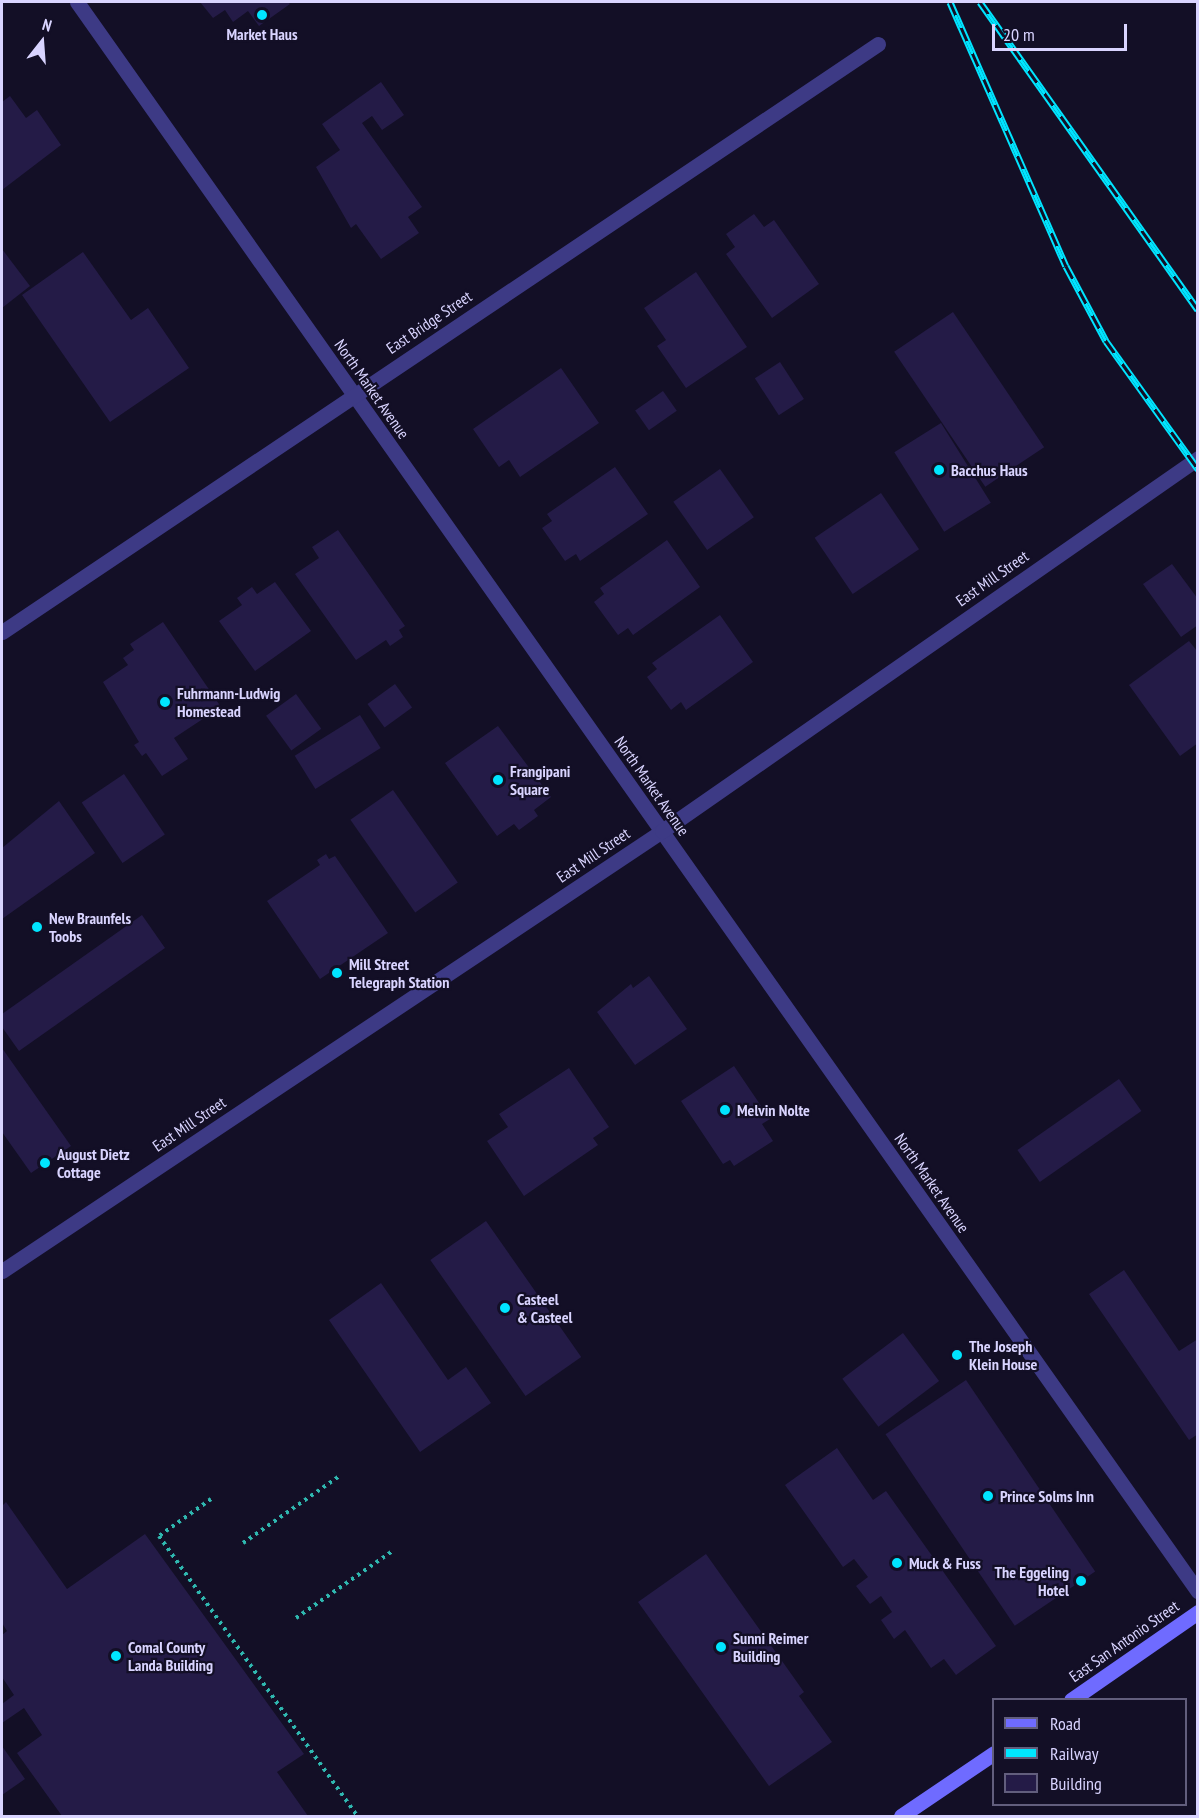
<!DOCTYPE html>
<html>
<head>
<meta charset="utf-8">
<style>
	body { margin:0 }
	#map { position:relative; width:1199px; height:1818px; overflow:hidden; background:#130f26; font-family:"PT Sans Narrow",sans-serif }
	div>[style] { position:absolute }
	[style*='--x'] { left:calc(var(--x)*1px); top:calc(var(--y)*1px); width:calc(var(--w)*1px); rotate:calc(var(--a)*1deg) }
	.building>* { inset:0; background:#241b47; transform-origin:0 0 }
	.path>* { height:4px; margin-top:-2px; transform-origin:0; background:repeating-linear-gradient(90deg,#2fb8b0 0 3px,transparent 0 7.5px) }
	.street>* { height:15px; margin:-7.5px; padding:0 7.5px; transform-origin:7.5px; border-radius:7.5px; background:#3d3a85 }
	.secondary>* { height:15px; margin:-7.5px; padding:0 7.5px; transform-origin:7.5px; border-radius:7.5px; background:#6f6bff }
	.rail>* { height:7px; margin-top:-3.5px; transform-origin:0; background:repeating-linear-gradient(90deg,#130f26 0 14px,#00e5ff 0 28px); box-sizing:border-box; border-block:2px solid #00e5ff }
	.dots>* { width:16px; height:16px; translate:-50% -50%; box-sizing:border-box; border:3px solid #130f26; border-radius:50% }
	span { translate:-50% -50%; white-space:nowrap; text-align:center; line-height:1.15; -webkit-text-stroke:4.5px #130f26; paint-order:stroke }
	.poi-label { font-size:16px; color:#d9d4ff; font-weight:700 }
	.left { translate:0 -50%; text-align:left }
	.right { translate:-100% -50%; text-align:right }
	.street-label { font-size:16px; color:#d9d4ff }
	.frame { position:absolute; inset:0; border:3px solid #d9d4ff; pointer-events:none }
	.legend { position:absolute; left:992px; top:1698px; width:195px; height:108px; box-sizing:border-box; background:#130f26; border:2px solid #625e7d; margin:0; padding:8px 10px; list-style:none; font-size:18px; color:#d9d4ff }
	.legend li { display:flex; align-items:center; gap:12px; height:30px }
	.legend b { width:30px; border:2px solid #625e7d }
	.north { position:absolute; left:12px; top:12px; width:60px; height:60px; -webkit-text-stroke:4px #130f26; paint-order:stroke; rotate:17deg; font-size:16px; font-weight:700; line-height:24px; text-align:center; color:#d9d4ff }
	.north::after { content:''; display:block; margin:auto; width:21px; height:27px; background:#d9d4ff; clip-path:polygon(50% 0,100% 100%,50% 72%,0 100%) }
	.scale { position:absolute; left:992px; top:24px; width:135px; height:27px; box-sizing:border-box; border:3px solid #d9d4ff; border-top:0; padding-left:8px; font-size:18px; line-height:21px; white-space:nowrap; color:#d9d4ff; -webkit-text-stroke:4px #130f26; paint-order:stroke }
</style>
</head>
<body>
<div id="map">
	<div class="building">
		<i style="clip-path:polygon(200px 2px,288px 2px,290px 4px,259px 26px,248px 11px,233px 22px,225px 10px,213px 18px)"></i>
		<i style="clip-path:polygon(381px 82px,404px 115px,382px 130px,372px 116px,362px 123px,422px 207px,408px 217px,419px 233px,381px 259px,356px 224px,351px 228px,316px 167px,340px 150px,322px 124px)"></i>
		<i style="clip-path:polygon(10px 96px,26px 118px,37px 110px,61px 145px,2px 190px,2px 102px)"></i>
		<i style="clip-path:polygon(754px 214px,764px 227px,774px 220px,819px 284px,772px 318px,726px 254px,735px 247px,726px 234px)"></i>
		<i style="clip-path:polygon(2px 249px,30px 286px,2px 308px)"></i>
		<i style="clip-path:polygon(83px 252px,131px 320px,148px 308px,189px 368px,110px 422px,22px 295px)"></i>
		<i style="clip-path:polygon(696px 272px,747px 347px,686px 388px,657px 346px,666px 340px,644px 308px)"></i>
		<i style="left:953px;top:312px;width:163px;height:71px;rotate:56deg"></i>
		<i style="left:780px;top:362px;width:44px;height:30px;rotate:57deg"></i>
		<i style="clip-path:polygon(561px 368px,599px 423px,520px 477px,509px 460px,499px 467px,473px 429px)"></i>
		<i style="left:663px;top:391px;width:24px;height:34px;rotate:55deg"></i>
		<i style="left:941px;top:423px;width:94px;height:55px;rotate:58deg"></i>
		<i style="clip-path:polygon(615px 467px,648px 514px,580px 561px,576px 554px,565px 561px,542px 528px,552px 521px,547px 514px)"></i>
		<i style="left:720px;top:469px;width:59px;height:57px;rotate:55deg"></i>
		<i style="left:881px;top:493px;width:68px;height:80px;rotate:56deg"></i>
		<i style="clip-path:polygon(338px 530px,405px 626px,399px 630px,403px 637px,390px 646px,386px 640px,356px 660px,295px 574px,319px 558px,312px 547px)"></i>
		<i style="clip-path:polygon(667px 540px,700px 587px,633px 635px,628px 628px,618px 635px,594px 602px,604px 594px,600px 588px)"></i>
		<i style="clip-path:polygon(1172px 564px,1198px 599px,1198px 625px,1181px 637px,1143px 584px)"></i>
		<i style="clip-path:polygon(275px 582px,311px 631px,255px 671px,219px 621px,242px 605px,237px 598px,252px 587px,257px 594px)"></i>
		<i style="clip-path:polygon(720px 615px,753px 662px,686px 710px,681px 702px,671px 710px,647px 677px,657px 669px,652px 663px)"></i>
		<i style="clip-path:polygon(163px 622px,221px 707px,174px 738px,188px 759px,162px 776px,146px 753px,142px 756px,134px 745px,139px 742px,103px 682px,128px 665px,123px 658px,134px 650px,130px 644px)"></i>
		<i style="clip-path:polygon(1189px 641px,1198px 652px,1198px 743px,1180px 756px,1129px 685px)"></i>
		<i style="left:395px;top:684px;width:29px;height:34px;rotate:54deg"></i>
		<i style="left:296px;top:694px;width:43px;height:37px;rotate:54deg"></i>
		<i style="left:360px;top:715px;width:39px;height:77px;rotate:58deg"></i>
		<i style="clip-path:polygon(498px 726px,551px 797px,534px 810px,538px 816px,534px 819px,519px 830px,514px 824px,497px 836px,445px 763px)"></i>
		<i style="left:124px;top:774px;width:73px;height:51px;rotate:56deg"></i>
		<i style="left:393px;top:790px;width:113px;height:52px;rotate:55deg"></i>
		<i style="clip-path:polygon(59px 801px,95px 853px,2px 919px,2px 848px)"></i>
		<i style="clip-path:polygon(326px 854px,329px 859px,335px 856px,388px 933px,320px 979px,267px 901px,320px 865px,317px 860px)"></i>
		<i style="clip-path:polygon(142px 915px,165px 948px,19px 1051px,2px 1027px,2px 1014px)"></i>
		<i style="clip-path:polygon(649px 976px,687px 1029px,635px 1065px,597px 1012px,631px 984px,633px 988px)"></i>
		<i style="clip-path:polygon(2px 1048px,71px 1146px,31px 1173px,2px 1132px)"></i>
		<i style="clip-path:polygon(734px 1066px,770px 1119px,762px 1124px,773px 1141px,734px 1166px,730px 1160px,723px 1164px,681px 1101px)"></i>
		<i style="clip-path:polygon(569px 1068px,609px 1127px,593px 1138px,598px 1145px,524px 1196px,487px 1141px,508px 1127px,499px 1114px)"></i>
		<i style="left:1119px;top:1079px;width:39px;height:124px;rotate:55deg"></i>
		<i style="left:486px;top:1221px;width:166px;height:68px;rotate:55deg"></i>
		<i style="clip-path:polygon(1124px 1270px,1179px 1351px,1198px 1339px,1198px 1434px,1189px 1440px,1089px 1294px)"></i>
		<i style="clip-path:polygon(381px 1283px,448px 1380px,466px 1367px,491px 1403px,420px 1452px,329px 1320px)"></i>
		<i style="left:903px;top:1333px;width:60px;height:76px;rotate:53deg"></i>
		<i style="left:966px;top:1380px;width:231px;height:97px;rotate:56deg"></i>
		<i style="clip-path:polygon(837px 1448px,873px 1500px,886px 1491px,996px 1646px,956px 1675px,944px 1659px,931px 1668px,905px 1630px,894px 1639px,881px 1620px,892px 1612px,881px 1596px,870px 1604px,856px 1586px,868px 1577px,854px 1559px,843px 1567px,785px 1485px)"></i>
		<i style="clip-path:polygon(6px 1502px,67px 1589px,145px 1534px,304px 1754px,277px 1772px,308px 1816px,62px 1816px,17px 1753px,42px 1735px,24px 1708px,2px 1723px,2px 1704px,14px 1695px,2px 1677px,2px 1635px,7px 1631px,2px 1623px,2px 1506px)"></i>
		<i style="clip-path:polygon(706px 1554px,804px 1692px,799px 1696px,832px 1742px,769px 1786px,638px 1602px)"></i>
		<i style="clip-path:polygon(2px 1746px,25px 1779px,2px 1795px)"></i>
	</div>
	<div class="path">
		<i style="--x:211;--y:1499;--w:64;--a:144.6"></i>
		<i style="--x:159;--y:1536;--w:343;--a:54.7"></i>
		<i style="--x:243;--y:1543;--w:116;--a:-34.8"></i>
		<i style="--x:296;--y:1618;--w:116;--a:-34.8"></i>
	</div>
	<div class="street">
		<i style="--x:77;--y:2;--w:1945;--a:54.81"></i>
		<i style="--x:2;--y:632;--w:1055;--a:-33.87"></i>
		<i style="--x:2;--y:1271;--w:793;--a:-33.69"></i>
		<i style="--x:662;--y:831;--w:653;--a:-34.83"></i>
	</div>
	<div class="secondary">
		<i style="--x:1071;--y:1700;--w:155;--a:-34.7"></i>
		<i style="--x:901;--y:1816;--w:112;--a:-34.1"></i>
	</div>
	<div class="rail">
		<i style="--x:950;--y:2;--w:288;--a:66.3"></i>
		<i style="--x:1066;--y:266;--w:85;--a:61.9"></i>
		<i style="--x:1106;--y:341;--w:158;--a:54.3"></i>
		<i style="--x:980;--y:2;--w:377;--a:54.7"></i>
	</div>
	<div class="dots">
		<i style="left:262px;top:15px;background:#00e5ff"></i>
		<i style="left:939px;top:470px;background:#00e5ff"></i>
		<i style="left:165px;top:702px;background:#00e5ff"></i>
		<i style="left:498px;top:780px;background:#00e5ff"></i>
		<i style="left:37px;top:927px;background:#00e5ff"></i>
		<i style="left:337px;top:973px;background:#00e5ff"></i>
		<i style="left:725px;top:1110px;background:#00e5ff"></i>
		<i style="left:45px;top:1163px;background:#00e5ff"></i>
		<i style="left:505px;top:1308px;background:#00e5ff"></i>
		<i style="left:957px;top:1355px;background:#00e5ff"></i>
		<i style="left:988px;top:1496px;background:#00e5ff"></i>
		<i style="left:897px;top:1563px;background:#00e5ff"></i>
		<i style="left:1081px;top:1581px;background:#00e5ff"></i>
		<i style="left:721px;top:1647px;background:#00e5ff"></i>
		<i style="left:116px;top:1656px;background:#00e5ff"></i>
	</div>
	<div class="poi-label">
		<span style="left:262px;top:34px">Market Haus</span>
		<span class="left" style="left:951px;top:470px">Bacchus Haus</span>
		<span class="left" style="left:177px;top:702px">Fuhrmann-Ludwig<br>Homestead</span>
		<span class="left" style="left:510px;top:780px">Frangipani<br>Square</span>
		<span class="left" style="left:49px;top:927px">New Braunfels<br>Toobs</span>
		<span class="left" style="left:349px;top:973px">Mill Street<br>Telegraph Station</span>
		<span class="left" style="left:737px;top:1110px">Melvin Nolte</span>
		<span class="left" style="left:57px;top:1163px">August Dietz<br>Cottage</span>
		<span class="left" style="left:517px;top:1308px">Casteel<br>&amp; Casteel</span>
		<span class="left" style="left:969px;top:1355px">The Joseph<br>Klein House</span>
		<span class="left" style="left:1000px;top:1496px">Prince Solms Inn</span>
		<span class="left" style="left:909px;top:1563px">Muck &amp; Fuss</span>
		<span class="right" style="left:1069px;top:1581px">The Eggeling<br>Hotel</span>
		<span class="left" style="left:733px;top:1647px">Sunni Reimer<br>Building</span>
		<span class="left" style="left:128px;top:1656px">Comal County<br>Landa Building</span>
	</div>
	<div class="street-label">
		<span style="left:429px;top:322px;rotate:-34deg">East Bridge Street</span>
		<span style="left:372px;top:389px;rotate:55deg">North Market Avenue</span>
		<span style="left:992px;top:578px;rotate:-35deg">East Mill Street</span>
		<span style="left:652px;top:786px;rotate:55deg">North Market Avenue</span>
		<span style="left:593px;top:855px;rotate:-34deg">East Mill Street</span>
		<span style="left:189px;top:1124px;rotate:-34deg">East Mill Street</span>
		<span style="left:932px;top:1183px;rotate:55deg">North Market Avenue</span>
		<span style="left:1124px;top:1641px;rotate:-35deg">East San Antonio Street</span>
	</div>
	<div class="frame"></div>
	<ul class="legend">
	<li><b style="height:8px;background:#6f6bff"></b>Road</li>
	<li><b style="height:8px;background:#00e5ff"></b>Railway</li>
	<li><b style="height:16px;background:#241b47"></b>Building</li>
	</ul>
	<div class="north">N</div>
	<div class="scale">20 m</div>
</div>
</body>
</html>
